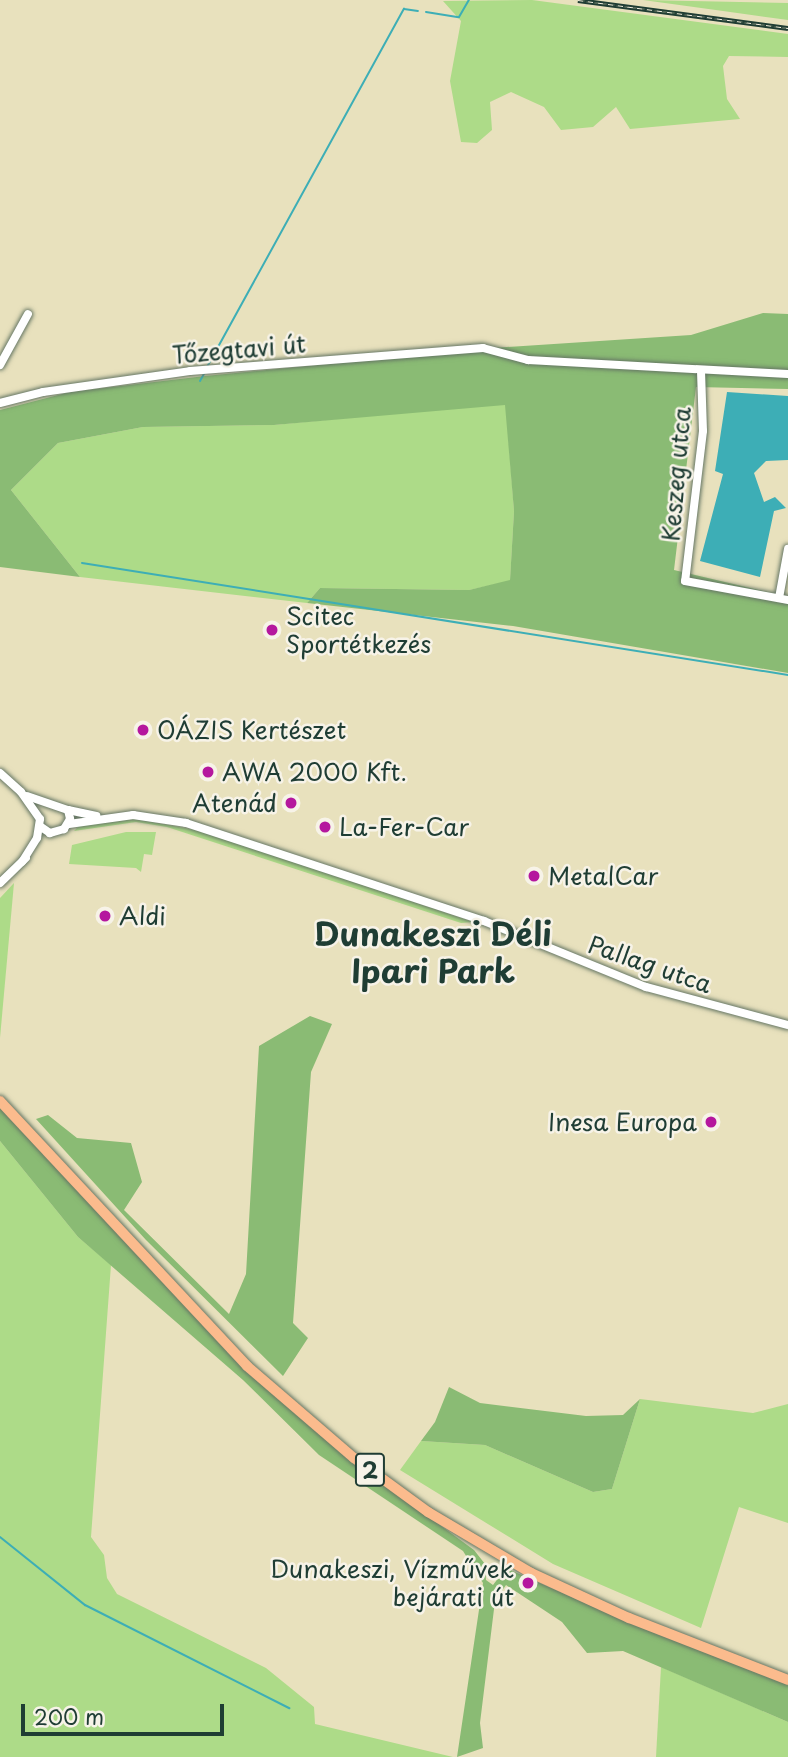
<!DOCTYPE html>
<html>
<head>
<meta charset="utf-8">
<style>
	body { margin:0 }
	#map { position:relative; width:788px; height:1757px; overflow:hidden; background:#e8e1bd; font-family:"Playpen Sans",sans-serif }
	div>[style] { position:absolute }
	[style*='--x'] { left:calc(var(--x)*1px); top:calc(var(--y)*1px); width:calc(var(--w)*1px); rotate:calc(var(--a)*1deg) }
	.green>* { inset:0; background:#addb88 }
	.forest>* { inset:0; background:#8abb74 }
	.water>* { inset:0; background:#3daeb6 }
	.stream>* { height:2px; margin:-1px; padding:0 1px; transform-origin:1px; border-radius:1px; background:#3daeb6 }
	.roads { filter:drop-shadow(0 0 2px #657664) drop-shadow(0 0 2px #657664) }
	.minor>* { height:8px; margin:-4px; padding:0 4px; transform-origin:4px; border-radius:4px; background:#fff }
	.major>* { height:10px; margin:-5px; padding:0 5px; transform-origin:5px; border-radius:5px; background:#fbbb8d }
	.rail>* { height:4.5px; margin-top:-2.25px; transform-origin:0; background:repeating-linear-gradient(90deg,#f7f3e8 0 5px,#1f3d34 0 10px); box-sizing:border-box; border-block:2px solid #1f3d34 }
	.dots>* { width:19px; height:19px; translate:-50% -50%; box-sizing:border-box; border:4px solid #f7f3e8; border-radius:50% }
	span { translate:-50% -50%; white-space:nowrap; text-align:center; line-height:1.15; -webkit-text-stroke:5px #f7f3e8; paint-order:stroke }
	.shield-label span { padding:2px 5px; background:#f7f3e8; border:2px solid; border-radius:5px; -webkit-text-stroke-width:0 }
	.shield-label { font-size:23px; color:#1f3d34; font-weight:700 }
	.street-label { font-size:24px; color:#1f3d34 }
	.poi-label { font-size:24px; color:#1f3d34 }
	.left { translate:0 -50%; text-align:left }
	.right { translate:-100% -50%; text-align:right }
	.district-label { font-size:32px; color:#1f3d34; font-weight:700 }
	.scale { position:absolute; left:21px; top:1704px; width:203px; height:32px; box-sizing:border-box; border:4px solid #1f3d34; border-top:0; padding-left:9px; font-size:21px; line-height:24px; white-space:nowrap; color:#1f3d34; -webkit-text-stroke:5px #f7f3e8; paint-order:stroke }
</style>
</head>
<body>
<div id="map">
	<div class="green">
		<i style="clip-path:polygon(532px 0,788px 34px,788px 57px,729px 56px,723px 66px,727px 99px,740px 119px,630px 129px,616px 107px,593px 127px,561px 130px,544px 107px,511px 92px,490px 102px,492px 130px,477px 143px,461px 142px,450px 81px,461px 21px,443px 1px)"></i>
		<i style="clip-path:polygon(643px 0,788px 3px,788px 20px,723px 11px)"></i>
		<i style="clip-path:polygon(481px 405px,506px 405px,514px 511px,510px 581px,469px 590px,320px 588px,307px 603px,80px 577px,11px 490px,58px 443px,143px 427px,274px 425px)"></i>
		<i style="clip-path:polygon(137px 819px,205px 832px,473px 922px,461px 923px,167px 827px,136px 822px,74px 831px,82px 823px)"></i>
		<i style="clip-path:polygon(126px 832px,156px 832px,152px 855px,144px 854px,141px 872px,136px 868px,69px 864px,72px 845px)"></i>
		<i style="clip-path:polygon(14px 883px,0 1038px,0 898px)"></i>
		<i style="clip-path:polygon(0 1141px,78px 1237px,111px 1265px,91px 1537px,104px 1555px,107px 1578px,117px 1594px,266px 1668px,314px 1707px,315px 1724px,453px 1757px,0 1757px)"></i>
		<i style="clip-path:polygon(640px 1399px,753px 1413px,788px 1404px,788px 1523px,739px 1507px,701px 1628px,553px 1564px,400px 1470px,421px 1441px,485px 1445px,593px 1492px,612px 1489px)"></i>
		<i style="clip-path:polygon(661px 1667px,788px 1722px,788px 1757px,656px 1757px)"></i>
	</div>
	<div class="forest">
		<i style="clip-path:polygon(763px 313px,788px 314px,788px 389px,696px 387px,674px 570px,788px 597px,788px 673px,513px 626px,307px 603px,320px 588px,469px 590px,510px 580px,514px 511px,505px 405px,274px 425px,143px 427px,58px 443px,11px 490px,80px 577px,0 567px,0 410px,70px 392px,205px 376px,492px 348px,691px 335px)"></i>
		<i style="clip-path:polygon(310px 1016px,332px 1024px,311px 1072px,293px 1323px,308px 1338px,283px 1376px,146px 1240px,36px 1119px,48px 1115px,77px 1138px,131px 1143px,142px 1182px,124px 1210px,229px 1314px,246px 1274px,259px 1046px)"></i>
		<i style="clip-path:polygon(0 1106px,241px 1366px,351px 1460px,474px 1550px,485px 1564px,486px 1580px,493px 1585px,506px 1568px,626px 1621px,788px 1680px,788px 1722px,623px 1651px,587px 1653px,562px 1622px,506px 1585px,495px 1601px,480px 1723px,483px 1748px,457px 1757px,483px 1583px,463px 1551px,319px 1455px,243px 1380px,78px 1237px,0 1141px)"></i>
		<i style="clip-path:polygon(449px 1387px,480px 1403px,586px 1416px,623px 1415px,640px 1399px,612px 1489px,593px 1492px,485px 1445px,421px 1441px,435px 1422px)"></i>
	</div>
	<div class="water">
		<i style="clip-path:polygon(727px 392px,788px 396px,788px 460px,766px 461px,754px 473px,764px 502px,775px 497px,786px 508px,774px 511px,760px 577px,700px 561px,723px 474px,715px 471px)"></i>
	</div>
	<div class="stream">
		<i style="--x:426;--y:12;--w:33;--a:9"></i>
		<i style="--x:459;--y:17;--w:20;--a:-60"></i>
		<i style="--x:207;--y:367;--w:409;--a:-61.2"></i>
		<i style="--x:404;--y:9;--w:14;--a:8"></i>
		<i style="--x:200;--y:381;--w:10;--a:-61"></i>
		<i style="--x:82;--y:563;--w:715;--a:9.01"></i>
		<i style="--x:0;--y:1537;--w:109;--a:38.7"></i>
		<i style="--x:85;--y:1605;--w:229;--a:26.8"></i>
	</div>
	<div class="roads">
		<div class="minor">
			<i style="--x:0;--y:365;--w:58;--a:-61.2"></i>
			<i style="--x:701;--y:371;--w:60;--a:88.1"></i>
			<i style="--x:703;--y:431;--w:151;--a:96.8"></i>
			<i style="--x:685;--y:581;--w:105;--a:10.5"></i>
			<i style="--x:0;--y:403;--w:44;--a:-14.3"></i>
			<i style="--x:43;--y:392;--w:148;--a:-8.1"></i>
			<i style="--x:190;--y:371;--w:294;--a:-4.5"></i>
			<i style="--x:483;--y:348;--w:47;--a:14.9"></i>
			<i style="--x:528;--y:360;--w:260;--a:3.1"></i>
			<i style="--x:779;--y:598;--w:50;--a:-79.6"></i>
			<i style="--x:0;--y:773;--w:28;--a:42"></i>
			<i style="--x:21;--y:792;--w:33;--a:55"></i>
			<i style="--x:40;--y:819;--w:19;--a:99"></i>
			<i style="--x:37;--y:838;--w:28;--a:122"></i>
			<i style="--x:27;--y:796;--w:43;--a:18.9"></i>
			<i style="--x:68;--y:810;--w:9;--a:77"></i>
			<i style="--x:70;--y:819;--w:12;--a:121"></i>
			<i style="--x:64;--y:829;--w:15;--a:164"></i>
			<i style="--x:50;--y:833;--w:11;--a:-146"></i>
			<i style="--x:68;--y:810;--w:29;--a:12"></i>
			<i style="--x:69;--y:824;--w:65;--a:-8"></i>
			<i style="--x:133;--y:815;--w:54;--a:8.6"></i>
			<i style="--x:186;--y:823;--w:314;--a:18.2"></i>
			<i style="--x:484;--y:921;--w:175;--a:22.2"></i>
			<i style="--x:646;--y:987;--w:147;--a:15"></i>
			<i style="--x:0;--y:883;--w:36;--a:-44"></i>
		</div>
		<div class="major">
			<i style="--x:0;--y:1101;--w:362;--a:47"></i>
			<i style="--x:247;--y:1366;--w:141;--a:40.7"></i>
			<i style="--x:354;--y:1458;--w:92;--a:36.1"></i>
			<i style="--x:428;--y:1512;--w:120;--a:30.6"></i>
			<i style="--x:531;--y:1573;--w:108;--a:24.7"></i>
			<i style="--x:629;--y:1618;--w:171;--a:21.3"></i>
		</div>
	</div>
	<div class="rail">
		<i style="--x:578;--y:0;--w:212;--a:7.6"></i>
	</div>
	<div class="dots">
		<i style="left:272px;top:630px;background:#b5179e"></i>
		<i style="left:143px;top:730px;background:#b5179e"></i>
		<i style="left:208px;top:772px;background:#b5179e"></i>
		<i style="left:291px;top:803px;background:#b5179e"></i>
		<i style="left:325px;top:827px;background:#b5179e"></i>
		<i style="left:534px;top:876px;background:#b5179e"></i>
		<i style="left:105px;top:916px;background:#b5179e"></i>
		<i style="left:711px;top:1122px;background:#b5179e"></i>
		<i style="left:528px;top:1583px;background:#b5179e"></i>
	</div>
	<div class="shield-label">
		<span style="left:370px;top:1470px">2</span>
	</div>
	<div class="street-label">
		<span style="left:239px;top:349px;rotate:-5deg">Tőzegtavi út</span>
		<span style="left:676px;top:474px;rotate:-85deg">Keszeg utca</span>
		<span style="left:650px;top:964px;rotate:19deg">Pallag utca</span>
	</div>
	<div class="poi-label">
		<span class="left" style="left:286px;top:630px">Scitec<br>Sportétkezés</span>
		<span class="left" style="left:157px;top:730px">OÁZIS Kertészet</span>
		<span class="left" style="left:222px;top:772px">AWA 2000 Kft.</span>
		<span class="right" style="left:277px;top:803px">Atenád</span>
		<span class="left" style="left:339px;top:827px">La-Fer-Car</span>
		<span class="left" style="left:548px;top:876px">MetalCar</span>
		<span class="left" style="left:119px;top:916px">Aldi</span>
		<span class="right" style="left:697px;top:1122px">Inesa Europa</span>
		<span class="right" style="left:514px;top:1583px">Dunakeszi, Vízművek<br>bejárati út</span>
	</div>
	<div class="district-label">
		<span style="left:433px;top:952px">Dunakeszi Déli<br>Ipari Park</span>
	</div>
	<div class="scale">200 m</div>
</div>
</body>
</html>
